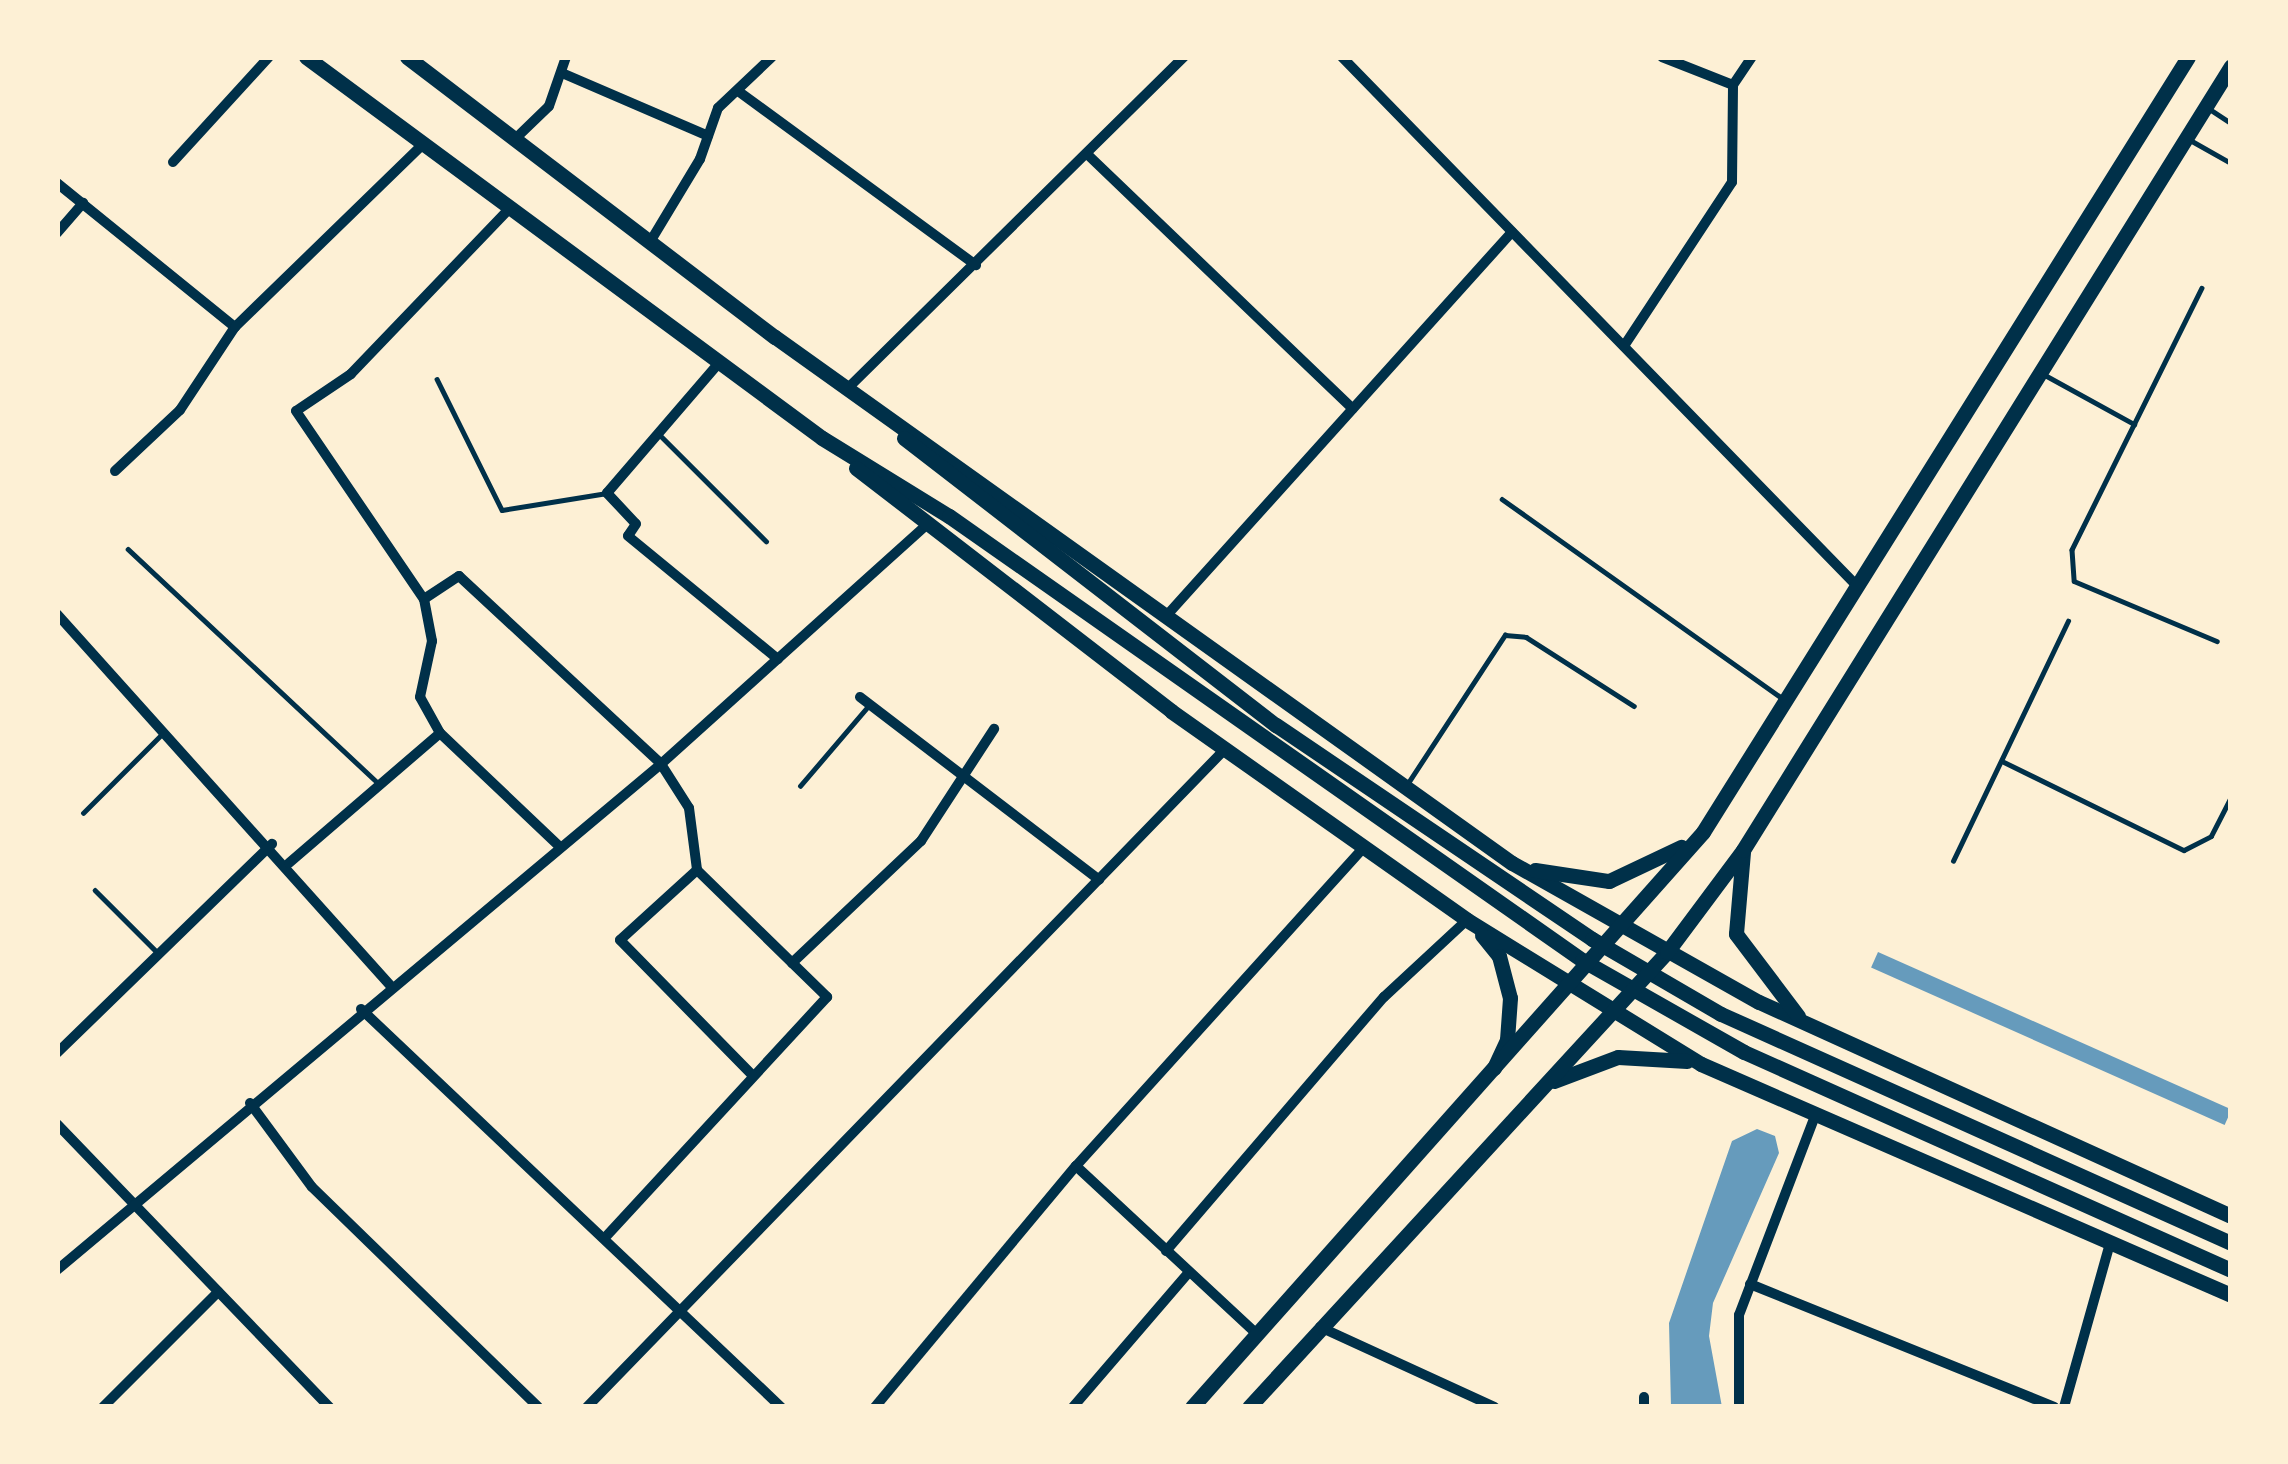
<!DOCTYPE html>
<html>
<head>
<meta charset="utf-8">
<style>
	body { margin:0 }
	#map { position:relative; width:2288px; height:1464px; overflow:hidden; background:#fdf0d5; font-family:Helvetica,sans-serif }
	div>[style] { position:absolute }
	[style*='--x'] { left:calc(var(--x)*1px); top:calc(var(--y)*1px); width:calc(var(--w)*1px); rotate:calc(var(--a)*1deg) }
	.water>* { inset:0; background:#669bbc; transform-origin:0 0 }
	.service>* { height:4.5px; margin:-2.25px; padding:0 2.25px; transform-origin:2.25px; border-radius:2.25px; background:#003049 }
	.minor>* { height:10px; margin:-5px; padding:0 5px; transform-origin:5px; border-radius:5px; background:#003049 }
	.primary>* { height:15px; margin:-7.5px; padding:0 7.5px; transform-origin:7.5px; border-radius:7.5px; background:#003049 }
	span { translate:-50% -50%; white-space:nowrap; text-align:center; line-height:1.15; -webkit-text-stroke:9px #fdf0d5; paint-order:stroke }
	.frame { position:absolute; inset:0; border:60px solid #fdf0d5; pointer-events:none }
</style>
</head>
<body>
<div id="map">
	<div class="water">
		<i style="left:1878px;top:952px;width:387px;height:17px;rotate:24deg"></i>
		<i style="clip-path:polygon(1757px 1129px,1775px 1136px,1779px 1153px,1713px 1303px,1709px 1336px,1722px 1407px,1671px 1407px,1669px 1323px,1732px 1141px)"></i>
	</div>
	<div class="service">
		<i style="--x:2211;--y:110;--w:24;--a:33"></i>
		<i style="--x:2192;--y:141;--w:45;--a:29.4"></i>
		<i style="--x:2202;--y:288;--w:292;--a:116.4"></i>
		<i style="--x:2072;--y:550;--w:31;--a:86"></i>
		<i style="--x:2074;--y:581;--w:155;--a:22.8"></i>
		<i style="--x:2045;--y:375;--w:102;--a:28.8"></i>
		<i style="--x:437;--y:379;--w:146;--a:63.6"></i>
		<i style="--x:502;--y:510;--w:106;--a:-9.2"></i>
		<i style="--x:658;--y:433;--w:153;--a:45"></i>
		<i style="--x:1502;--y:499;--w:342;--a:35.4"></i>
		<i style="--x:128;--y:549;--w:345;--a:43.1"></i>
		<i style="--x:2004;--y:762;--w:200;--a:26.1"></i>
		<i style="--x:2184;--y:850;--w:30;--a:-27"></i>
		<i style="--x:2211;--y:836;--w:44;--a:-62.9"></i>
		<i style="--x:1408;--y:783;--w:177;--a:-56.8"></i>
		<i style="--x:1505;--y:635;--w:21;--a:5"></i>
		<i style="--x:1526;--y:637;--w:128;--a:32.6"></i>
		<i style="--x:800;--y:786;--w:108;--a:-49.5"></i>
		<i style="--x:83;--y:813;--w:109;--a:-45"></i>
		<i style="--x:1953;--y:861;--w:266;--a:-64.4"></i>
		<i style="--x:95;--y:890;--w:91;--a:45"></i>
	</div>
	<div class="minor">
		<i style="--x:1342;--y:57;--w:738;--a:45.77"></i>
		<i style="--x:1662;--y:57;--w:76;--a:21.5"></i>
		<i style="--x:562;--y:73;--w:159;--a:23.3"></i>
		<i style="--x:738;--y:91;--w:295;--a:36.2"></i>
		<i style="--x:515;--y:139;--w:47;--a:-44.1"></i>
		<i style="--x:549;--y:106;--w:52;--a:-70.9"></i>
		<i style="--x:1087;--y:154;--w:368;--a:43.8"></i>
		<i style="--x:173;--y:162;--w:142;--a:-47.6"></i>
		<i style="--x:57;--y:183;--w:229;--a:39"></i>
		<i style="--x:510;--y:208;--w:230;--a:133.8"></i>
		<i style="--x:351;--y:374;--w:66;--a:146.1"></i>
		<i style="--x:296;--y:411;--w:227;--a:55.8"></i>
		<i style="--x:424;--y:599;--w:42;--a:-33.3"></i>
		<i style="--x:459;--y:576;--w:276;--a:42.9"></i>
		<i style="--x:661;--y:764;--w:52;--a:57.5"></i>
		<i style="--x:689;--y:808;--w:63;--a:82.6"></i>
		<i style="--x:697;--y:870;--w:182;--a:44.3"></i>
		<i style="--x:827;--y:997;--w:324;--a:132.7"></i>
		<i style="--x:57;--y:233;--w:40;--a:-49"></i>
		<i style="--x:650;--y:242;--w:97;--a:-58.9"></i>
		<i style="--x:700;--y:159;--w:54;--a:-70.6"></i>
		<i style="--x:718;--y:108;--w:74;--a:-43.4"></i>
		<i style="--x:1624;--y:346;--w:196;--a:-56.6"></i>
		<i style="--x:1732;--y:182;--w:97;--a:-89.4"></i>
		<i style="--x:1733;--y:85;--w:34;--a:-56"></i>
		<i style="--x:718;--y:364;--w:170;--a:130.7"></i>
		<i style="--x:607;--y:493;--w:42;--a:46.9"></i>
		<i style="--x:636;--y:524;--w:14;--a:124"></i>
		<i style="--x:628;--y:536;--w:194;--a:39.4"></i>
		<i style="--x:848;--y:388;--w:472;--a:-44.6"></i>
		<i style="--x:115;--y:471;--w:89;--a:-43.2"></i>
		<i style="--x:180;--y:410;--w:100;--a:-56.5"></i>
		<i style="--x:235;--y:327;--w:262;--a:-44.2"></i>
		<i style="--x:424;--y:599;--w:43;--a:79.2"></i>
		<i style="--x:432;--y:641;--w:57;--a:102.1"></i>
		<i style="--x:420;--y:697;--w:41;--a:60.9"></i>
		<i style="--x:440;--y:733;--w:166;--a:43.5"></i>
		<i style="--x:57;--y:614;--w:499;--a:48.1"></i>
		<i style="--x:1168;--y:614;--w:514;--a:-48"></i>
		<i style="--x:860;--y:697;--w:301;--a:37.4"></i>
		<i style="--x:289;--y:863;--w:199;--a:-40.7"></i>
		<i style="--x:697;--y:870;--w:104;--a:137.7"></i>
		<i style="--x:620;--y:940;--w:189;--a:45.6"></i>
		<i style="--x:792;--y:963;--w:178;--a:-43.4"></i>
		<i style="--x:921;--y:841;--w:134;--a:-56.9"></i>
		<i style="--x:361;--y:1009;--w:579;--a:43.46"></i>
		<i style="--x:57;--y:1053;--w:300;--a:-44.2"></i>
		<i style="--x:250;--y:1103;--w:104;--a:53.6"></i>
		<i style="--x:312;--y:1187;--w:315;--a:44.2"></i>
		<i style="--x:57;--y:1124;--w:393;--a:46.1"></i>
		<i style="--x:1076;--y:1166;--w:247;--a:42.9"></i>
		<i style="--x:1166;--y:1251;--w:335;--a:-49.4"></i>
		<i style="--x:1384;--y:997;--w:113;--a:-42.9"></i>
		<i style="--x:57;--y:1270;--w:788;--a:-39.95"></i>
		<i style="--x:661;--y:764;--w:354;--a:-42"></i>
		<i style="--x:1750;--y:1284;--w:328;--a:22"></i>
		<i style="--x:1320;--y:1327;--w:192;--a:24.6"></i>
		<i style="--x:1644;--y:1397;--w:10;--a:90"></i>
		<i style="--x:103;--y:1407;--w:163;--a:-45"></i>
		<i style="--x:587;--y:1407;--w:917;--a:-45.88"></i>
		<i style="--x:875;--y:1407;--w:314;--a:-50.2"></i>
		<i style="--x:1076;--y:1166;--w:430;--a:-47.9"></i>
		<i style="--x:1073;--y:1407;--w:178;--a:-49.3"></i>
		<i style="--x:1739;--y:1407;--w:92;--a:-90"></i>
		<i style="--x:1739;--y:1315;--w:216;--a:-69.1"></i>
		<i style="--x:2064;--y:1407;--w:170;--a:-74.3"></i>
	</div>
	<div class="primary">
		<i style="--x:306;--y:57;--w:641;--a:36.44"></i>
		<i style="--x:822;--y:438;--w:149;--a:31.6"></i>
		<i style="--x:949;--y:516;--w:773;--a:35.05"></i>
		<i style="--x:1582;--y:960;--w:186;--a:29.6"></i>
		<i style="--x:1744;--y:1052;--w:534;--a:24.12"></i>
		<i style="--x:407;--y:57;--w:462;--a:37.3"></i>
		<i style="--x:775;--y:337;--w:905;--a:35.52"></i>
		<i style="--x:1512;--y:863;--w:283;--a:29.4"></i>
		<i style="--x:1759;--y:1002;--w:518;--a:24.39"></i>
		<i style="--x:904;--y:438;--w:470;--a:37.7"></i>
		<i style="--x:1276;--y:725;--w:382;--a:34.1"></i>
		<i style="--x:1592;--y:939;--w:149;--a:30.2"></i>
		<i style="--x:1721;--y:1014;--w:559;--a:24.18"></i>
		<i style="--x:856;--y:468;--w:398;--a:37.6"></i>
		<i style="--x:1171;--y:711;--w:362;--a:35.2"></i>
		<i style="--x:1467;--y:920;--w:275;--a:31.6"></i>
		<i style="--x:1701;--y:1064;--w:578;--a:23.55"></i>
		<i style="--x:1743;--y:852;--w:82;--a:94.9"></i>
		<i style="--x:1736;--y:934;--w:103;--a:52.9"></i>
		<i style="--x:1535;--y:870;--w:75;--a:8.5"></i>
		<i style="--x:1609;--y:881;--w:80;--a:-25.3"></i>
		<i style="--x:1482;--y:935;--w:27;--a:51"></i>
		<i style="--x:1499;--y:956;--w:43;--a:75.3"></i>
		<i style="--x:1510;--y:998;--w:42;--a:94.1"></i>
		<i style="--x:1507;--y:1040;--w:31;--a:115"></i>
		<i style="--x:1554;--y:1081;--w:68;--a:-20.6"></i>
		<i style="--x:1618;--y:1057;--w:69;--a:3.3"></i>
		<i style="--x:1192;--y:1407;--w:769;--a:-48.37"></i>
		<i style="--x:1703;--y:832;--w:914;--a:-57.96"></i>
		<i style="--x:1249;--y:1407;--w:618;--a:-47.43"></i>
		<i style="--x:1667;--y:952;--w:127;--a:-53.3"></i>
		<i style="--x:1743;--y:850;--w:923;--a:-58.1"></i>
	</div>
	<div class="frame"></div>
</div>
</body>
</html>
